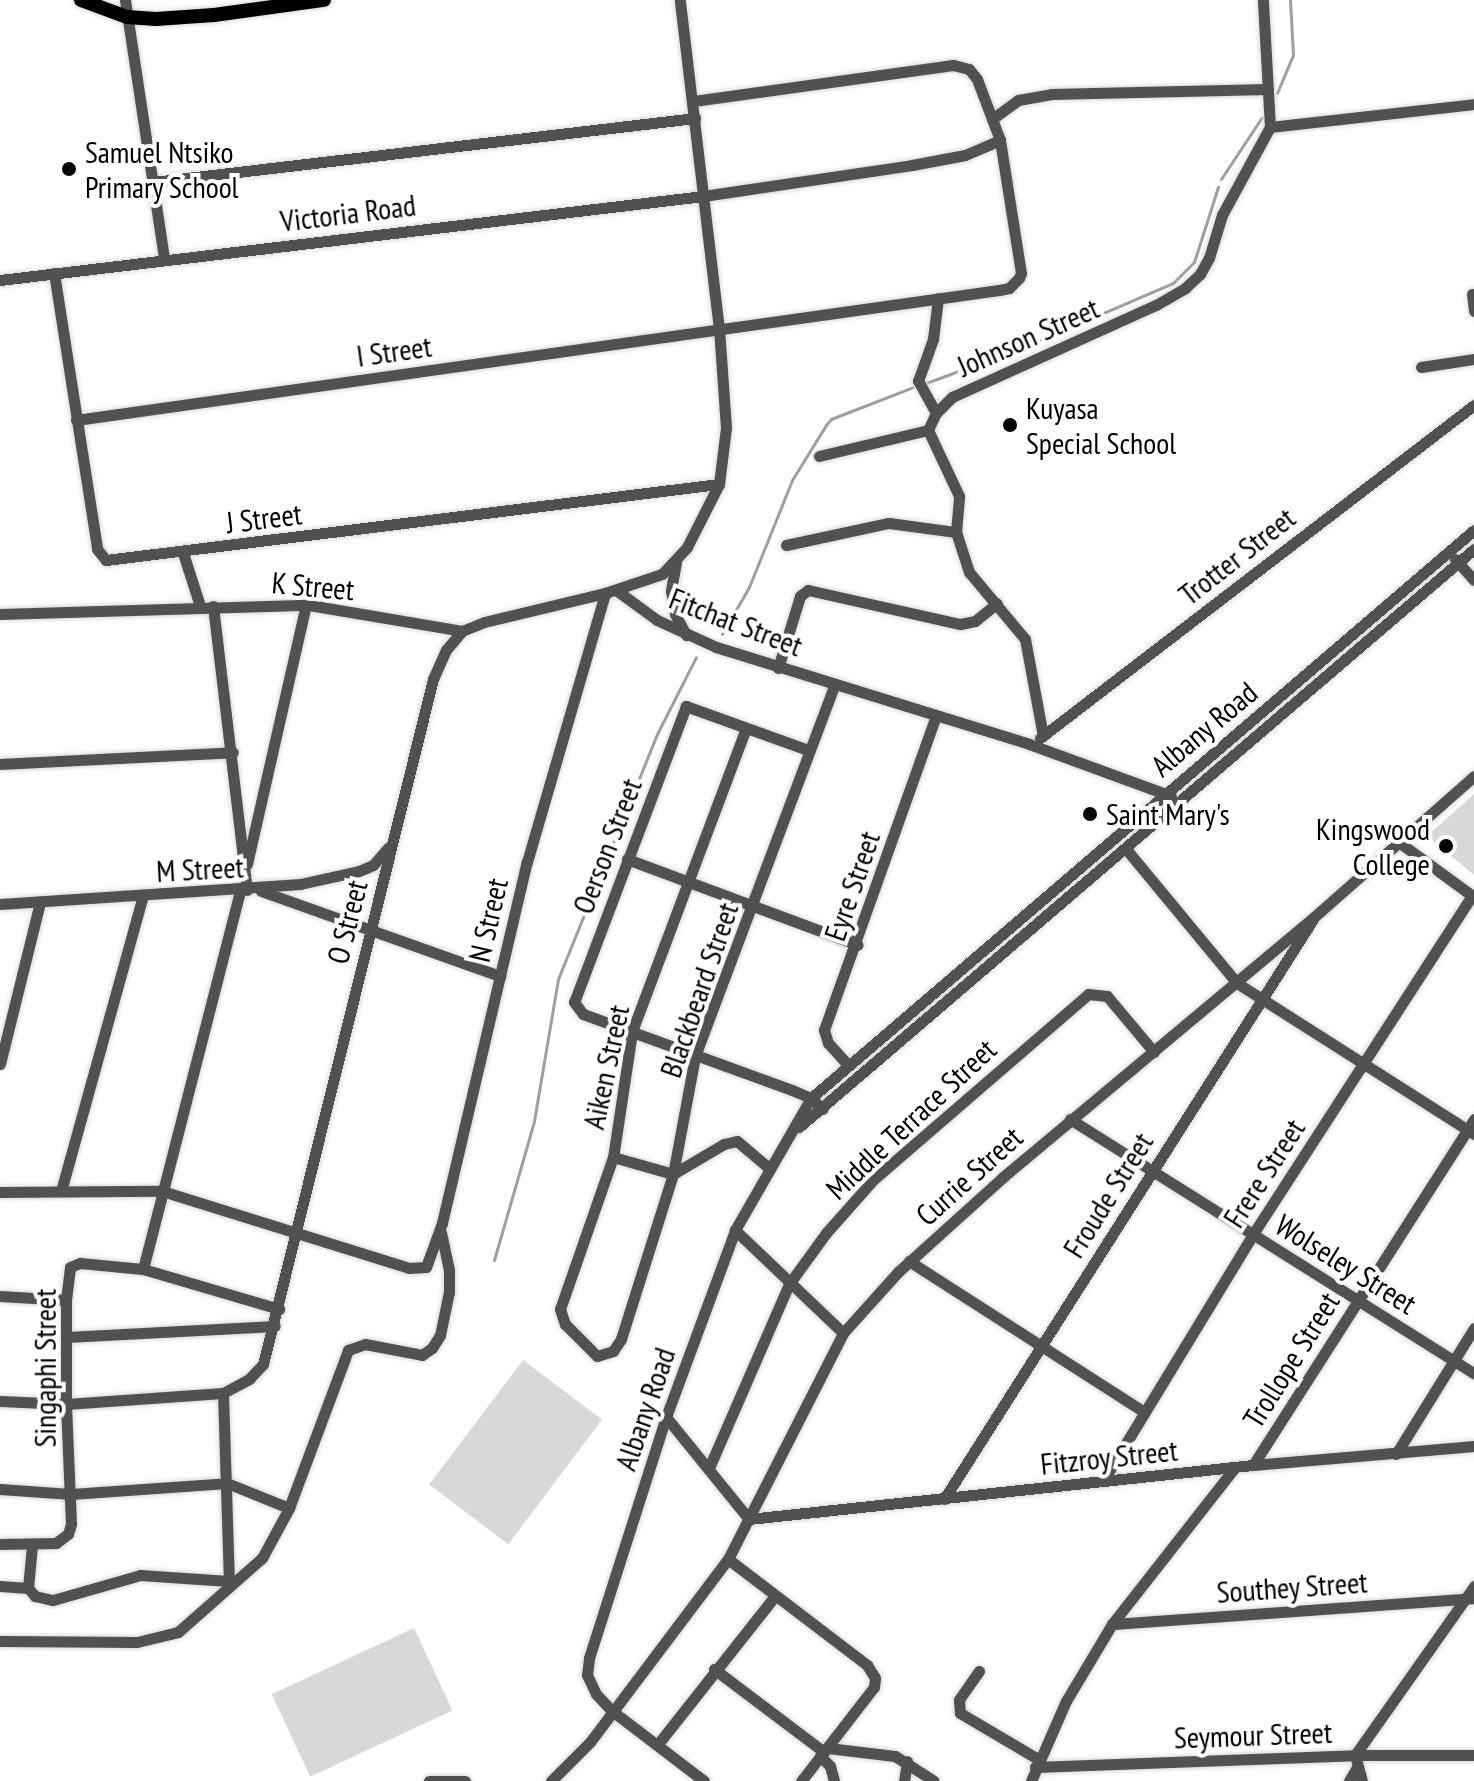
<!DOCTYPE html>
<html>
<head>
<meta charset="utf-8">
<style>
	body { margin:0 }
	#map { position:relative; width:1474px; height:1781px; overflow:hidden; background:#fff; font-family:"PT Sans Narrow",sans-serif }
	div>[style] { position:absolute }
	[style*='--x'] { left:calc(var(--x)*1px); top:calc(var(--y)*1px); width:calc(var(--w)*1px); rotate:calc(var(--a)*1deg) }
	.green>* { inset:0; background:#d8d8d8; transform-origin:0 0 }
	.stream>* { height:3px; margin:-1.5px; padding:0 1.5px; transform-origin:1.5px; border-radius:1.5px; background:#9f9f9f }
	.roads { filter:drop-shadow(0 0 2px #dbdbdb) drop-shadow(0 0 2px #dbdbdb) }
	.minor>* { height:11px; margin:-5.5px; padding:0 5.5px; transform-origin:5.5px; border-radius:5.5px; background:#515151 }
	.major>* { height:14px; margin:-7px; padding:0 7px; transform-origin:7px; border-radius:7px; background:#000 }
	.dots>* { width:22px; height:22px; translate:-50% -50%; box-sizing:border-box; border:4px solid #fff; border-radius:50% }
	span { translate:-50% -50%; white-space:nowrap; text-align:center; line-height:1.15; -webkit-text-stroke:8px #fff; paint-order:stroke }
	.poi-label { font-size:30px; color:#000 }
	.left { translate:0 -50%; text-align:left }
	.right { translate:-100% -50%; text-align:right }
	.street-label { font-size:30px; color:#000 }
</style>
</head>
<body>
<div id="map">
	<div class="green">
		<i style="clip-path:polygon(1474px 794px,1474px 875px,1427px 836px)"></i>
		<i style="left:523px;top:1360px;width:99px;height:156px;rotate:37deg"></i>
		<i style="left:414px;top:1628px;width:91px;height:157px;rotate:65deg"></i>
	</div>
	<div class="stream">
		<i style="--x:1277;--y:93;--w:41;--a:-67.2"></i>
		<i style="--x:1293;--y:55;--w:55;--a:-93.1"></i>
		<i style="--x:1221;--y:179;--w:74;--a:-56.5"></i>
		<i style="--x:926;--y:383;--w:110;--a:-20.3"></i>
		<i style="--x:1029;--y:345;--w:157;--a:-23.3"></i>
		<i style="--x:1173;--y:283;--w:30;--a:-45"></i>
		<i style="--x:1194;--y:262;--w:79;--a:-72.3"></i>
		<i style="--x:722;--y:634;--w:54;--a:-60.1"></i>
		<i style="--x:749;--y:587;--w:115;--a:-68.1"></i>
		<i style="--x:792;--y:480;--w:65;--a:-58.3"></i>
		<i style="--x:826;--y:425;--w:8;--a:-50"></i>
		<i style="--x:831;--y:419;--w:88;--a:-21.3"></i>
		<i style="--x:494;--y:1260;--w:145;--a:-73.9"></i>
		<i style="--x:534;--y:1121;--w:144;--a:-80.4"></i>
		<i style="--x:558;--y:979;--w:264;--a:-68"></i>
		<i style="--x:657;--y:734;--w:86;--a:-63.1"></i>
	</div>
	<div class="roads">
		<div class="minor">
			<i style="--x:125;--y:0;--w:261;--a:81.4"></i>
			<i style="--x:992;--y:119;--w:32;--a:-36"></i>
			<i style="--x:1018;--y:100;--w:34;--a:-10"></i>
			<i style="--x:1051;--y:94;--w:217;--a:-1.3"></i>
			<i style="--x:1270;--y:127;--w:205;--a:-6.4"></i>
			<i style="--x:153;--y:182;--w:546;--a:-6.73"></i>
			<i style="--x:54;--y:273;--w:279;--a:81.1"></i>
			<i style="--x:97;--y:549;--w:14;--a:51"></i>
			<i style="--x:106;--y:560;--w:618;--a:-7.07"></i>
			<i style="--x:0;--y:280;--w:708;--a:-6.81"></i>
			<i style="--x:703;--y:196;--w:211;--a:-8.4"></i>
			<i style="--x:912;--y:165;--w:54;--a:-10.7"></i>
			<i style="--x:965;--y:155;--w:38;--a:-23"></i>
			<i style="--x:1472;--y:294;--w:17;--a:83"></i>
			<i style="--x:1421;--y:367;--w:54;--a:-8.6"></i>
			<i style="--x:936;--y:413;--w:37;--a:-119"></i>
			<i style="--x:918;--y:381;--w:45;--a:-70.3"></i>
			<i style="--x:933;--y:339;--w:41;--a:-83"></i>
			<i style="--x:76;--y:420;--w:932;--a:-8.02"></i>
			<i style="--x:999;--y:290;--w:10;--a:-11"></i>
			<i style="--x:1009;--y:288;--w:14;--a:-45"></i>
			<i style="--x:1019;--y:278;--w:5;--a:-68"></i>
			<i style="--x:1021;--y:273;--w:135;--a:-99"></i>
			<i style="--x:1000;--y:140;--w:65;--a:-110.7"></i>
			<i style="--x:977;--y:79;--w:13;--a:-129"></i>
			<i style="--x:969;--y:69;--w:16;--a:-166"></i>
			<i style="--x:953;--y:65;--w:262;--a:172.1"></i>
			<i style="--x:819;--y:456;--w:112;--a:-13.4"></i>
			<i style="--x:786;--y:545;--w:105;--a:-12.1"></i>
			<i style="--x:889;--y:523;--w:68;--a:7.7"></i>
			<i style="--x:183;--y:553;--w:56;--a:72.2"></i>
			<i style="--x:1455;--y:559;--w:28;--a:48"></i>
			<i style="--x:676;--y:562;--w:29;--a:100"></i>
			<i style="--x:671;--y:591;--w:23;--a:80"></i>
			<i style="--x:675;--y:614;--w:24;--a:62"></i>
			<i style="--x:616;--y:590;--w:51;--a:36.2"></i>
			<i style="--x:657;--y:620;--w:65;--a:24.6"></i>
			<i style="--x:716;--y:647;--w:328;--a:17.2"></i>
			<i style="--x:1029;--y:744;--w:151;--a:20.1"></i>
			<i style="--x:213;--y:606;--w:286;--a:83.2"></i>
			<i style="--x:0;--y:614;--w:309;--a:-1.7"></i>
			<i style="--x:309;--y:605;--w:155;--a:9.6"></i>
			<i style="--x:462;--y:631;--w:24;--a:-22"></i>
			<i style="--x:484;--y:622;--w:124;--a:-13.5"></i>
			<i style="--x:605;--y:593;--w:60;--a:-18.4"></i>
			<i style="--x:662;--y:574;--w:37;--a:-47"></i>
			<i style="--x:687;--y:547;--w:71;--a:-63.1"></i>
			<i style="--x:719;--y:484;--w:56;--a:-82.9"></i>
			<i style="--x:726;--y:428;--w:99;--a:-94"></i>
			<i style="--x:719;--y:329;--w:331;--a:-96.8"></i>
			<i style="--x:778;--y:668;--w:75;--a:-73"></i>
			<i style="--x:800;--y:596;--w:10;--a:-37"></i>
			<i style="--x:808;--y:590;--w:156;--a:12.6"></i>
			<i style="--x:960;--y:624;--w:15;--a:-11"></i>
			<i style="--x:975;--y:621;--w:28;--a:-39"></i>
			<i style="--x:746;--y:728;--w:325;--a:110.6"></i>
			<i style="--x:632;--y:1032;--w:126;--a:98.6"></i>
			<i style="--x:613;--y:1157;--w:161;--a:109.2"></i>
			<i style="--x:560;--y:1309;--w:16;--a:72"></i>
			<i style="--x:565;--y:1324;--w:45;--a:45"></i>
			<i style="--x:597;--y:1356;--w:17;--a:-17"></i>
			<i style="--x:613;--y:1351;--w:14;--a:-56"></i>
			<i style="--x:621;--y:1339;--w:173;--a:-72.5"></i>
			<i style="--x:673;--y:1174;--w:120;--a:-79.4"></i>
			<i style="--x:695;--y:1056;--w:397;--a:-69.4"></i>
			<i style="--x:1043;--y:736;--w:99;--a:-100.5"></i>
			<i style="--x:1025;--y:639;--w:87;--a:-129.9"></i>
			<i style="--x:969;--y:572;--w:42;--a:-108"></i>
			<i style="--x:956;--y:532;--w:36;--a:-85"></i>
			<i style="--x:959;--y:496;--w:73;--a:-115.2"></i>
			<i style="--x:928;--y:430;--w:19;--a:-65"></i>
			<i style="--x:936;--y:413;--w:23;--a:-45"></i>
			<i style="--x:952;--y:397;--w:224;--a:-24.3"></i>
			<i style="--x:1156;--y:305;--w:34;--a:-30"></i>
			<i style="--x:1185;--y:288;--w:21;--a:-43"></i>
			<i style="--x:1200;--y:274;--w:18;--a:-61"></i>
			<i style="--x:1209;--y:258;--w:45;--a:-73.2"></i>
			<i style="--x:1222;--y:215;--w:100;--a:-61.4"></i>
			<i style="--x:1270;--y:127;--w:127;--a:-93.2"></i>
			<i style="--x:1040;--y:738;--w:547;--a:-37.5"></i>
			<i style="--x:808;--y:750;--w:130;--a:-160.2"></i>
			<i style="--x:686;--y:706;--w:316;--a:110.7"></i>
			<i style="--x:574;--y:1002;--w:15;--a:53"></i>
			<i style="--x:583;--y:1014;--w:222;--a:20"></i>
			<i style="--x:792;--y:1090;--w:21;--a:23"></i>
			<i style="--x:811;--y:1098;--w:16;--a:43"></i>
			<i style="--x:0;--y:764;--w:233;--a:-2.9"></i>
			<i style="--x:1400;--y:843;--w:92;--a:36.1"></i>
			<i style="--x:1126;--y:849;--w:174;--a:50.4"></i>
			<i style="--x:1237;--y:983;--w:281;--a:32.5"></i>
			<i style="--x:627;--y:859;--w:246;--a:20.4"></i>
			<i style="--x:247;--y:864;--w:266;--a:-77.2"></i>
			<i style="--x:261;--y:891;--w:254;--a:19.6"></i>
			<i style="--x:0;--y:904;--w:301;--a:-3.8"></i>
			<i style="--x:300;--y:884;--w:60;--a:-12.4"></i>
			<i style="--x:359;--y:871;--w:15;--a:-23"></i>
			<i style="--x:373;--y:865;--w:23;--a:-49"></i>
			<i style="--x:0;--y:1064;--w:167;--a:-76.1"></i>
			<i style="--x:848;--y:1065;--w:30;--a:-132"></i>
			<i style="--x:828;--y:1043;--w:14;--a:-107"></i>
			<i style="--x:824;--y:1030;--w:333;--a:-70.4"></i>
			<i style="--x:1070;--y:1119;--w:477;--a:32.2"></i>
			<i style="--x:799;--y:1127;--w:889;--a:-40.57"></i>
			<i style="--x:613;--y:1157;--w:62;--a:15.8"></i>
			<i style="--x:673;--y:1174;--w:59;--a:-30.5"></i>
			<i style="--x:724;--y:1144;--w:13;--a:-13"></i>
			<i style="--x:737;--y:1141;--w:43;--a:40.3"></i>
			<i style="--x:61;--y:1191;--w:306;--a:-74.5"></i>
			<i style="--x:0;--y:1192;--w:162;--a:-0.4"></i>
			<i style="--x:162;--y:1191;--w:259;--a:17.3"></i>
			<i style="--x:409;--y:1268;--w:17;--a:-3"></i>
			<i style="--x:426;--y:1267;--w:47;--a:-70"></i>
			<i style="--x:442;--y:1223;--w:371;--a:-76.8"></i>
			<i style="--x:527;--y:862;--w:280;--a:-73.8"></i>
			<i style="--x:735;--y:1230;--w:149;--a:43.6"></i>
			<i style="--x:909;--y:1261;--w:278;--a:32.7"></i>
			<i style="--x:143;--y:1269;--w:390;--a:-75.6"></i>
			<i style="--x:0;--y:1296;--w:66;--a:3.5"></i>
			<i style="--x:67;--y:1337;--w:208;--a:-3"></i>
			<i style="--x:223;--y:1393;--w:192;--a:88.2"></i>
			<i style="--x:0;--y:1401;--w:66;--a:2.6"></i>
			<i style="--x:66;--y:1404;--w:157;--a:-4"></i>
			<i style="--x:223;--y:1393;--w:30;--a:-28"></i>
			<i style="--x:249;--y:1379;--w:21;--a:-47"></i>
			<i style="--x:263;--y:1364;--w:706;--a:-76.06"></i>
			<i style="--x:433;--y:679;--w:32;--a:-66"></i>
			<i style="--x:446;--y:650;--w:25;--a:-50"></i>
			<i style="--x:666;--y:1417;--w:132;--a:50.9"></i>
			<i style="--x:749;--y:1519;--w:507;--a:-6.12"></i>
			<i style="--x:1253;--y:1465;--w:222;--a:-4.9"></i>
			<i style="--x:1396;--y:1454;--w:148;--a:-58.2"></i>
			<i style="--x:1253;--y:1465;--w:411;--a:-57.4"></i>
			<i style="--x:709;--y:1468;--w:201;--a:-66.5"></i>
			<i style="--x:789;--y:1284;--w:63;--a:-54"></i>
			<i style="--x:826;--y:1233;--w:72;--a:-48.4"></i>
			<i style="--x:874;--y:1179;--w:283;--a:-40.8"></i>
			<i style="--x:1088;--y:994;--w:19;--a:6"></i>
			<i style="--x:1107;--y:996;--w:73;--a:50"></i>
			<i style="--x:1103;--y:1481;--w:289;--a:-58.7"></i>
			<i style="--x:1253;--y:1234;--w:403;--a:-57.1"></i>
			<i style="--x:0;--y:1489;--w:71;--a:4"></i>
			<i style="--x:71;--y:1494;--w:156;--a:-4"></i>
			<i style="--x:227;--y:1483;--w:67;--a:22"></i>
			<i style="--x:289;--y:1508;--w:169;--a:-69.5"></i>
			<i style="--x:348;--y:1350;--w:18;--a:-19"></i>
			<i style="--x:365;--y:1344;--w:58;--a:10.9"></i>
			<i style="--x:422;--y:1355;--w:12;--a:-35"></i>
			<i style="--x:432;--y:1348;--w:15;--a:-58"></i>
			<i style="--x:440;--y:1335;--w:44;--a:-78.2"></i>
			<i style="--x:449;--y:1292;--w:22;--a:-90"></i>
			<i style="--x:449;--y:1270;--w:38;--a:-102"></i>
			<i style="--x:944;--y:1499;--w:685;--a:-57.52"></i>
			<i style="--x:0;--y:1544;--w:56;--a:-1"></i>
			<i style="--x:56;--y:1543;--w:15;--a:-37"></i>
			<i style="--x:68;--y:1534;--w:10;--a:-73"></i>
			<i style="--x:71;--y:1524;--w:120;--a:-92.4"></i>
			<i style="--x:66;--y:1404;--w:104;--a:-90"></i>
			<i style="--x:66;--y:1300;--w:33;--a:-83"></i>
			<i style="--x:70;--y:1267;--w:11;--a:-22"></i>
			<i style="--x:80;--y:1263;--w:63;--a:5.4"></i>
			<i style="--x:143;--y:1269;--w:142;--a:16.4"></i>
			<i style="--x:728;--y:1559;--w:175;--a:37.3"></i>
			<i style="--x:867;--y:1665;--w:15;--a:58"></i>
			<i style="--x:875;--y:1678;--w:9;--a:96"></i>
			<i style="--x:874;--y:1687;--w:119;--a:127.8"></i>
			<i style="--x:0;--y:1586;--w:28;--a:4"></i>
			<i style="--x:28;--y:1588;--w:11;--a:49"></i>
			<i style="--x:35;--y:1596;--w:18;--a:13"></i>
			<i style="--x:53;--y:1600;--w:91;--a:-16"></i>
			<i style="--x:140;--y:1575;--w:89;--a:3.9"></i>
			<i style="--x:28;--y:1588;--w:42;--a:-84.6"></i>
			<i style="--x:1112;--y:1624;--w:363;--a:-4.1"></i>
			<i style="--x:0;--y:1641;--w:137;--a:0.4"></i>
			<i style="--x:137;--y:1642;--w:42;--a:-13.7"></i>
			<i style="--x:178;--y:1632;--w:112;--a:-41.4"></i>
			<i style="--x:262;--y:1558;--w:57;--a:-61.6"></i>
			<i style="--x:714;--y:1669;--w:138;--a:37"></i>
			<i style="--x:979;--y:1671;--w:35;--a:125"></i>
			<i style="--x:959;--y:1700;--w:13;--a:86"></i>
			<i style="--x:960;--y:1713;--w:91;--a:30.5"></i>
			<i style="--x:658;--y:1744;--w:187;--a:-51.7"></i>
			<i style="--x:828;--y:1748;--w:67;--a:6.8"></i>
			<i style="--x:895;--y:1756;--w:46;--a:32.7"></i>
			<i style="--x:820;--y:1756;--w:14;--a:45"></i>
			<i style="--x:830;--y:1766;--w:16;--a:75"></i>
			<i style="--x:1035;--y:1767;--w:320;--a:-2.1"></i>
			<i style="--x:1355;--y:1755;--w:119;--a:0"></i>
			<i style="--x:429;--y:1781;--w:36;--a:0"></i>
			<i style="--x:551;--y:1781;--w:55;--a:-45"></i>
			<i style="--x:590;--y:1742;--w:229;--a:-53"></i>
			<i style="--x:728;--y:1559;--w:254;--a:-63"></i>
			<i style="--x:843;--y:1333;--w:82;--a:-48"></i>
			<i style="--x:898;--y:1272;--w:142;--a:-42.1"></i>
			<i style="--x:1003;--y:1177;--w:405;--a:-39.9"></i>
			<i style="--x:1314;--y:917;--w:213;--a:-41.4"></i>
			<i style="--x:704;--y:1781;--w:116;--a:-142.7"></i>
			<i style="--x:612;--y:1711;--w:23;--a:-133"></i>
			<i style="--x:596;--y:1694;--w:21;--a:-115"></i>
			<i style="--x:587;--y:1675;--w:17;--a:-83"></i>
			<i style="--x:589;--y:1658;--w:253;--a:-72.3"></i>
			<i style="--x:666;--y:1417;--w:199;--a:-69.7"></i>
			<i style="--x:735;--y:1230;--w:152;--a:-60.1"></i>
			<i style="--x:811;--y:1098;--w:873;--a:-40.59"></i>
			<i style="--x:904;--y:1781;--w:20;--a:-81"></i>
			<i style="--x:1031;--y:1781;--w:87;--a:-66.4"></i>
			<i style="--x:1066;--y:1701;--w:90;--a:-59.1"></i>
			<i style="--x:1112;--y:1624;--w:199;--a:-51.9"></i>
			<i style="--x:1349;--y:1781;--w:16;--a:-60"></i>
			<i style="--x:1362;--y:1781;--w:27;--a:-105"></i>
			<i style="--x:1355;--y:1755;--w:207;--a:-54.8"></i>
		</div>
		<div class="major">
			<i style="--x:81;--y:0;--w:49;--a:20.3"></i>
			<i style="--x:127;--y:17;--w:29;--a:4"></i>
			<i style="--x:156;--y:19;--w:58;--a:-3.9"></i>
			<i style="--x:214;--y:15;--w:111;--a:-7.8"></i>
		</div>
	</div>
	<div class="dots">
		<i style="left:69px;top:169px;background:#000"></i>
		<i style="left:1010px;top:425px;background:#000"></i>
		<i style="left:1090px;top:814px;background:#000"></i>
		<i style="left:1446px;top:846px;background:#000"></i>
	</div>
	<div class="poi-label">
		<span class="left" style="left:85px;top:169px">Samuel Ntsiko<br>Primary School</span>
		<span class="left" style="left:1026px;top:425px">Kuyasa<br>Special School</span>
		<span class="left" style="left:1106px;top:814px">Saint Mary's</span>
		<span class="right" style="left:1430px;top:846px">Kingswood<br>College</span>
	</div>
	<div class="street-label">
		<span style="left:348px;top:213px;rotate:-7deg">Victoria Road</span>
		<span style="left:1028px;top:337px;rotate:-24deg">Johnson Street</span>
		<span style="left:394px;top:351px;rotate:-8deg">I Street</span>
		<span style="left:264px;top:518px;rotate:-7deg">J Street</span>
		<span style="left:1237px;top:556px;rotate:-38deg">Trotter Street</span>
		<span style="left:313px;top:586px;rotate:5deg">K Street</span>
		<span style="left:736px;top:622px;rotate:21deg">Fitchat Street</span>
		<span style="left:1204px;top:729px;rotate:-40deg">Albany Road</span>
		<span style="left:607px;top:846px;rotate:-69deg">Oerson Street</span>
		<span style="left:200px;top:869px;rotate:-3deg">M Street</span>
		<span style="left:852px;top:886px;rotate:-71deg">Eyre Street</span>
		<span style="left:488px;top:920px;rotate:-77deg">N Street</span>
		<span style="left:347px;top:922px;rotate:-76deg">O Street</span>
		<span style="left:699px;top:990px;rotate:-71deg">Blackbeard Street</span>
		<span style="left:606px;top:1067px;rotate:-78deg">Aiken Street</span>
		<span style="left:911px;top:1119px;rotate:-43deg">Middle Terrace Street</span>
		<span style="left:1264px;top:1173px;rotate:-57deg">Frere Street</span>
		<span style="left:969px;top:1176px;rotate:-42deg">Currie Street</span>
		<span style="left:1108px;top:1195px;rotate:-58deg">Froude Street</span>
		<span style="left:1346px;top:1264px;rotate:32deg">Wolseley Street</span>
		<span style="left:1291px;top:1360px;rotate:-58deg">Trollope Street</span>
		<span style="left:45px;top:1368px;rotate:-90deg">Singaphi Street</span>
		<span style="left:645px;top:1409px;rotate:-71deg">Albany Road</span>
		<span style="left:1109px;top:1457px;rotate:-6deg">Fitzroy Street</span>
		<span style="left:1292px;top:1587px;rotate:-4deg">Southey Street</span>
		<span style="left:1253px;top:1735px;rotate:-2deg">Seymour Street</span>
	</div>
</div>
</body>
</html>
